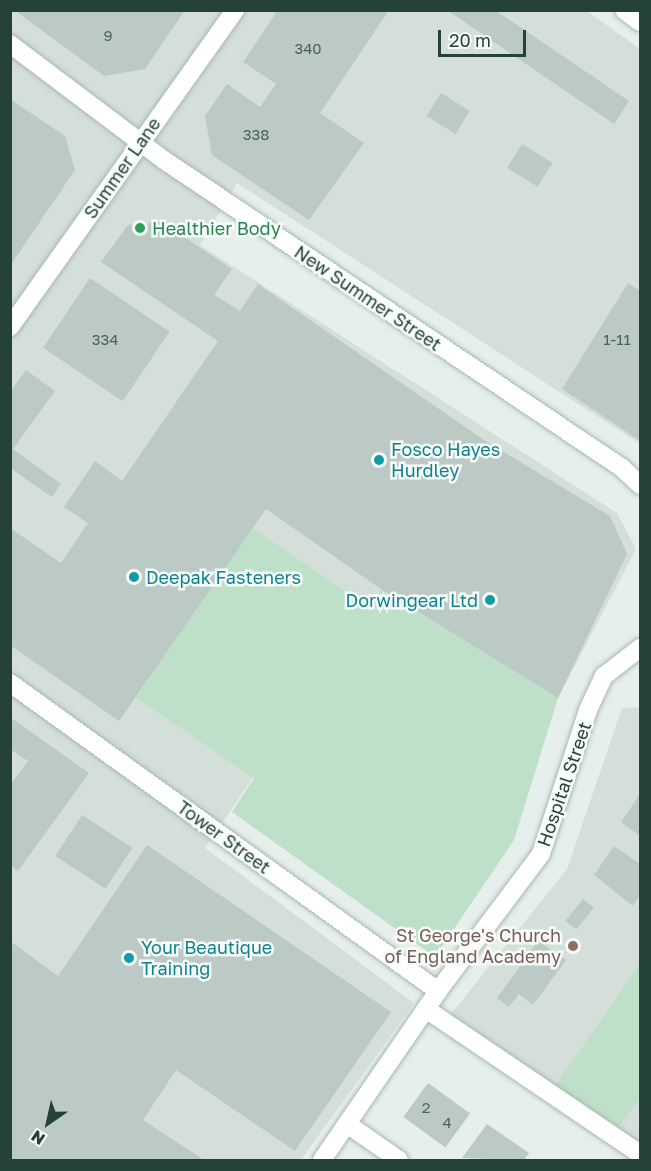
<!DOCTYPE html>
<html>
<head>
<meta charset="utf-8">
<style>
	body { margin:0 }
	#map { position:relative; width:651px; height:1171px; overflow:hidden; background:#e6efeb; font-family:"Golos Text",sans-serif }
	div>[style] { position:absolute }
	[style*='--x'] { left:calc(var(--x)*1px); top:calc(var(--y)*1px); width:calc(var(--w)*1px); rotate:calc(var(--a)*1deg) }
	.built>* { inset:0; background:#d4dfda }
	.green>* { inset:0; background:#bfe0c8 }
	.building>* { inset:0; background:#bbcac4; transform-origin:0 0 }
	.roads { filter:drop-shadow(0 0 2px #a8b8b2) drop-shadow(0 0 2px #a8b8b2) }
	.service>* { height:18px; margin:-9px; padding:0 9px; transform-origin:9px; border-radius:9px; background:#fff }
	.minor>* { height:18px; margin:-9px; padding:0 9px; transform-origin:9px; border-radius:9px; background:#fff }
	.dots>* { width:16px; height:16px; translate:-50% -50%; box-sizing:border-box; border:3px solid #f7fbf9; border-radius:50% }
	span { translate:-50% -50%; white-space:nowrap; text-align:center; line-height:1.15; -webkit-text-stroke:5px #f7fbf9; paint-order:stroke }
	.number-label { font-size:15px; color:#4a645c }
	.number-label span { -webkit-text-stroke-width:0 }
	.street-label { font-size:18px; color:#24423a }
	.leisure-label { font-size:18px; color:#27864d }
	.left { translate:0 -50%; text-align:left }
	.culture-label { font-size:18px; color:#0d838f }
	.right { translate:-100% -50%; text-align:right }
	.education-label { font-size:18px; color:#785e54 }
	.frame { position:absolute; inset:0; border:12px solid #24423a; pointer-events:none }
	.north { position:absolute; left:18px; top:1093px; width:60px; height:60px; -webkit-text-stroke:4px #f7fbf9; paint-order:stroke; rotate:214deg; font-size:16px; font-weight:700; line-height:24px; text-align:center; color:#24423a }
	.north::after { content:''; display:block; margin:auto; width:21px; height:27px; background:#24423a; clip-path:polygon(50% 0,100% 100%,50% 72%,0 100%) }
	.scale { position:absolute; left:438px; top:30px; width:88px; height:27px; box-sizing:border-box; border:3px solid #24423a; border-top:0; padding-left:8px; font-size:18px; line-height:21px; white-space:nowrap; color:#24423a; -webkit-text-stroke:4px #f7fbf9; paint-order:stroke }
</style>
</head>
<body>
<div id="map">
	<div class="built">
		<i style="clip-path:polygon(10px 11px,587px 11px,640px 49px,640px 444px,237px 183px,200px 245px,617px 513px,636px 549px,558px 698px,381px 589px,205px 848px,414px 1003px,301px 1160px,11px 1160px)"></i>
		<i style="clip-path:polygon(640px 707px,640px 1160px,444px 1023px,567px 869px,622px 708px)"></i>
	</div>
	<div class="green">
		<i style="clip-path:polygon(251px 527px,369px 607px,381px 589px,558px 698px,514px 840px,435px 957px,232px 812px,254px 778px,136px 698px)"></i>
		<i style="clip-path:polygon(640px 964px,640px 1098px,617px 1129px,555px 1086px)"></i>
	</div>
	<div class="building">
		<i style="clip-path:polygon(20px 10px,185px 10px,145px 69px,104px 76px,18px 13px)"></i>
		<i style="clip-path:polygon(278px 10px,389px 10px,320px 113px,364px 143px,309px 220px,212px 155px,205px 116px,227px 84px,260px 107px,276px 84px,243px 62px)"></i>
		<i style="clip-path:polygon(447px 10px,495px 10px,629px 101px,614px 124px)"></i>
		<i style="left:441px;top:93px;width:34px;height:27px;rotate:32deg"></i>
		<i style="clip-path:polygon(10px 99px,65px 136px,75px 170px,10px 266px)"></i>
		<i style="left:522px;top:144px;width:36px;height:28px;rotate:32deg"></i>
		<i style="clip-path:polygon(162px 222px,232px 269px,214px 295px,240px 311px,258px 284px,484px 440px,610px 516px,627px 554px,558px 698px,381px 589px,266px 509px,119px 721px,10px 645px,10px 528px,61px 563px,88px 523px,64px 507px,95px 461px,122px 481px,218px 341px,101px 262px,128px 225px)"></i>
		<i style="left:90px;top:278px;width:96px;height:84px;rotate:34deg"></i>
		<i style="clip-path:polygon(628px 283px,640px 291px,640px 441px,562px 389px)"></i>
		<i style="clip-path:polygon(26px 370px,55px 391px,13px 449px,61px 484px,52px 497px,10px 468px,10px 392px)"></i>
		<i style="clip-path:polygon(10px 717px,89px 773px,18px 871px,10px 865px,10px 785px,28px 761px,10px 749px)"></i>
		<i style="clip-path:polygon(640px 794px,640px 836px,621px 822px)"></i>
		<i style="left:82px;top:815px;width:60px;height:49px;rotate:33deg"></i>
		<i style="clip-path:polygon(147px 845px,391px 1012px,295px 1151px,176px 1070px,143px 1120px,204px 1160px,10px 1160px,10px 941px,58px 976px)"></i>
		<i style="clip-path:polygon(614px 846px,640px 864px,640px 895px,633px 906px,594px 875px)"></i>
		<i style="left:583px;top:899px;width:14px;height:28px;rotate:39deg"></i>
		<i style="clip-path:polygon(538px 941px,566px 960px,533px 1005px,519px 994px,509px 1007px,497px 998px)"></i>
		<i style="left:428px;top:1083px;width:52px;height:42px;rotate:36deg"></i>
		<i style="clip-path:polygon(487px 1124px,529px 1153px,524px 1160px,462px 1158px)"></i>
	</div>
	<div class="roads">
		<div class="service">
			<i style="--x:426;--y:1009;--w:258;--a:34.1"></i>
		</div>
		<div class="minor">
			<i style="--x:624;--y:10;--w:20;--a:37"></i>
			<i style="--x:10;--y:44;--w:193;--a:37"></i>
			<i style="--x:164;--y:160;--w:552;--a:33.92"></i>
			<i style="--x:622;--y:468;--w:25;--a:43"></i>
			<i style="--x:10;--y:327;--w:389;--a:-54.6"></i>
			<i style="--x:10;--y:683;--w:527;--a:35.74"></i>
			<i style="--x:347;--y:1124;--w:63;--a:34.7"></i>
			<i style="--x:322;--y:1160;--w:205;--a:-55.5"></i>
			<i style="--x:438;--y:991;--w:171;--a:-53.1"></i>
			<i style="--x:541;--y:854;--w:151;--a:-71.9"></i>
			<i style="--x:588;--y:710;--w:38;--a:-65"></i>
			<i style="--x:604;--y:676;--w:46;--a:-37.9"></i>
		</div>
	</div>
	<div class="dots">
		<i style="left:140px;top:228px;background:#2e9e5b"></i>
		<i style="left:379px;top:460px;background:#0f9aa8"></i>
		<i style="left:134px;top:577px;background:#0f9aa8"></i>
		<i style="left:490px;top:600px;background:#0f9aa8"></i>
		<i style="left:573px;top:946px;background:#8d6e63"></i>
		<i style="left:129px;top:958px;background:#0f9aa8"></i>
	</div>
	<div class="number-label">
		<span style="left:108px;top:36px">9</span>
		<span style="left:308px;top:49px">340</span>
		<span style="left:256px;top:135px">338</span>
		<span style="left:105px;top:340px">334</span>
		<span style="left:617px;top:340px">1-11</span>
		<span style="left:426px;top:1108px">2</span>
		<span style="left:447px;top:1123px">4</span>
	</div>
	<div class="street-label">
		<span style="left:122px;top:168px;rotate:-55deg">Summer Lane</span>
		<span style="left:368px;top:298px;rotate:34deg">New Summer Street</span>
		<span style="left:564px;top:784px;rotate:-71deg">Hospital Street</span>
		<span style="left:224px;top:837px;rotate:36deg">Tower Street</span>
	</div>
	<div class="leisure-label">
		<span class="left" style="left:152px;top:228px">Healthier Body</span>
	</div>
	<div class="culture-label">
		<span class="left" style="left:391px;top:460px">Fosco Hayes<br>Hurdley</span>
		<span class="left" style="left:146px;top:577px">Deepak Fasteners</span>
		<span class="right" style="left:478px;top:600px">Dorwingear Ltd</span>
		<span class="left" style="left:141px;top:958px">Your Beautique<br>Training</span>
	</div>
	<div class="education-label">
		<span class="right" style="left:561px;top:946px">St George's Church<br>of England Academy</span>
	</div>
	<div class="frame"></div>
	<div class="north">N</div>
	<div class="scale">20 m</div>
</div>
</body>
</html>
